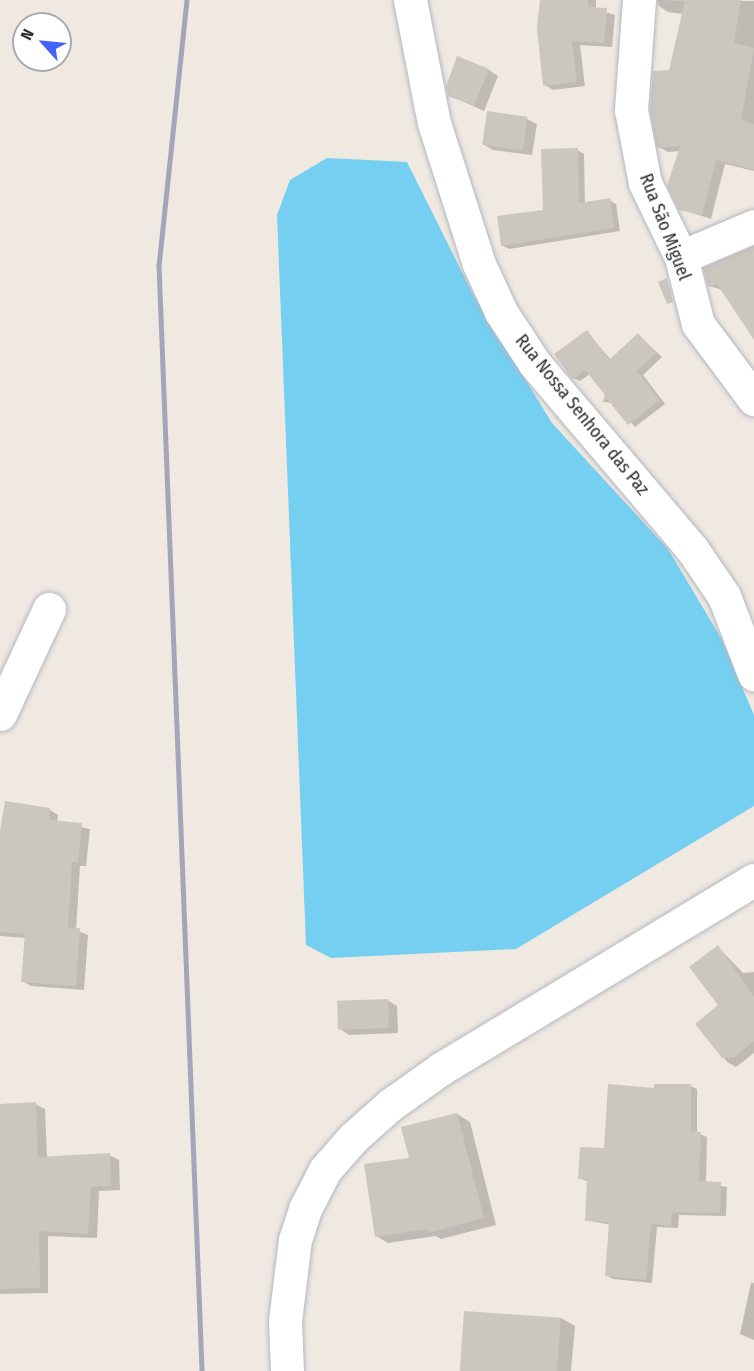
<!DOCTYPE html>
<html>
<head>
<meta charset="utf-8">
<style>
	body { margin:0 }
	#map { position:relative; width:754px; height:1371px; overflow:hidden; background:#efe9e1; font-family:"Fira Sans Condensed",sans-serif }
	div>[style] { position:absolute }
	[style*='--x'] { left:calc(var(--x)*1px); top:calc(var(--y)*1px); width:calc(var(--w)*1px); rotate:calc(var(--a)*1deg) }
	.water>* { inset:0; background:#75cff0 }
	.shadow>* { inset:0; background:#0003 }
	.building>* { inset:0; background:#cbc7bf; transform-origin:0 0 }
	.roads { filter:drop-shadow(0 0 2px #b4b7c1) drop-shadow(0 0 2px #b4b7c1) }
	.street>* { height:33px; margin:-16.5px; padding:0 16.5px; transform-origin:16.5px; border-radius:16.5px; background:#fff }
	.secondary>* { height:33px; margin:-16.5px; padding:0 16.5px; transform-origin:16.5px; border-radius:16.5px; background:#fff }
	.rail>* { height:4.5px; margin:-2.25px; padding:0 2.25px; transform-origin:2.25px; border-radius:2.25px; background:#a3a6b8 }
	span { translate:-50% -50%; white-space:nowrap; text-align:center; line-height:1.15; -webkit-text-stroke:5px #fff; paint-order:stroke }
	.street-label { font-size:18px; color:#2e2e2e }
	.north { position:absolute; left:12px; top:12px; width:60px; height:60px; box-sizing:border-box; background:#fff; border:2px solid #ababab; border-radius:50%; rotate:297deg; font-size:16px; font-weight:700; line-height:24px; text-align:center; color:#2e2e2e }
	.north::after { content:''; display:block; margin:auto; width:21px; height:27px; background:#4264fb; clip-path:polygon(50% 0,100% 100%,50% 72%,0 100%) }
</style>
</head>
<body>
<div id="map">
	<div class="water">
		<i style="clip-path:polygon(327px 158px,407px 162px,473px 294px,552px 423px,668px 549px,721px 638px,754px 715px,754px 806px,516px 949px,331px 958px,306px 945px,277px 215px,290px 180px)"></i>
	</div>
	<div class="shadow">
		<i style="clip-path:polygon(542px 0,596px 0,596px 9px,615px 15px,612px 47px,580px 45px,585px 86px,553px 90px,545px 85px)"></i>
		<i style="clip-path:polygon(657px 0,754px 1px,754px 171px,725px 164px,711px 219px,680px 209px,680px 151px,668px 152px,659px 147px,683px 14px,668px 12px,659px 6px)"></i>
		<i style="clip-path:polygon(489px 70px,498px 76px,484px 111px,449px 95px)"></i>
		<i style="clip-path:polygon(527px 119px,537px 124px,532px 155px,493px 150px,483px 144px)"></i>
		<i style="clip-path:polygon(577px 150px,584px 154px,585px 204px,609px 200px,616px 204px,620px 231px,509px 249px,503px 246px,544px 211px)"></i>
		<i style="clip-path:polygon(754px 246px,754px 338px,722px 290px,709px 286px)"></i>
		<i style="clip-path:polygon(587px 332px,611px 360px,638px 335px,662px 357px,643px 375px,665px 404px,635px 427px,613px 403px,604px 402px,606px 395px,590px 374px,580px 381px,573px 378px)"></i>
		<i style="clip-path:polygon(50px 810px,58px 815px,57px 822px,90px 829px,86px 866px,80px 866px,76px 930px,88px 935px,84px 990px,31px 986px,22px 981px,26px 938px,0 936px,0 841px)"></i>
		<i style="clip-path:polygon(718px 947px,743px 973px,754px 972px,754px 1053px,736px 1067px,727px 1062px,697px 1024px,720px 1005px)"></i>
		<i style="clip-path:polygon(387px 1000px,397px 1006px,398px 1033px,349px 1035px,340px 1029px)"></i>
		<i style="clip-path:polygon(691px 1086px,697px 1089px,697px 1133px,707px 1137px,706px 1183px,727px 1187px,726px 1216px,679px 1215px,678px 1228px,657px 1227px,652px 1283px,613px 1279px,606px 1275px,611px 1225px,586px 1220px,588px 1182px,580px 1178px,656px 1089px)"></i>
		<i style="clip-path:polygon(35px 1104px,45px 1109px,47px 1158px,109px 1155px,119px 1160px,120px 1190px,99px 1191px,97px 1238px,48px 1236px,48px 1293px,0 1294px,0 1105px)"></i>
		<i style="clip-path:polygon(457px 1114px,470px 1122px,496px 1225px,441px 1239px,435px 1236px,388px 1243px,376px 1236px,411px 1159px)"></i>
		<i style="clip-path:polygon(751px 1283px,754px 1283px,754px 1340px,740px 1334px)"></i>
		<i style="clip-path:polygon(466px 1312px,561px 1318px,575px 1326px,571px 1371px,461px 1371px)"></i>
	</div>
	<div class="building">
		<i style="clip-path:polygon(540px 0,588px 0,588px 7px,607px 8px,604px 43px,572px 41px,577px 82px,543px 86px,537px 28px)"></i>
		<i style="clip-path:polygon(685px 0,741px 0,734px 43px,754px 48px,741px 120px,754px 124px,754px 170px,716px 160px,702px 215px,679px 210px,667px 186px,680px 146px,657px 148px,650px 109px,653px 71px,669px 70px)"></i>
		<i style="clip-path:polygon(457px 56px,489px 69px,474px 106px,448px 96px,446px 86px)"></i>
		<i style="left:487px;top:111px;width:41px;height:34px;rotate:8deg"></i>
		<i style="clip-path:polygon(578px 148px,579px 203px,610px 198px,614px 228px,501px 246px,497px 216px,543px 210px,541px 149px)"></i>
		<i style="clip-path:polygon(754px 246px,754px 340px,717px 284px,708px 287px,703px 268px)"></i>
		<i style="clip-path:polygon(667px 278px,673px 302px,667px 304px,658px 282px)"></i>
		<i style="clip-path:polygon(587px 330px,609px 360px,638px 333px,656px 353px,637px 371px,660px 400px,628px 425px,607px 399px,602px 403px,605px 395px,585px 370px,572px 379px,554px 354px)"></i>
		<i style="clip-path:polygon(5px 801px,50px 808px,49px 820px,82px 823px,78px 862px,72px 862px,68px 928px,80px 928px,76px 986px,21px 982px,25px 934px,0 932px,0 831px)"></i>
		<i style="clip-path:polygon(718px 945px,754px 997px,754px 1041px,733px 1058px,722px 1058px,695px 1024px,718px 1005px,689px 967px)"></i>
		<i style="left:388px;top:999px;width:29px;height:51px;rotate:88deg"></i>
		<i style="clip-path:polygon(608px 1084px,654px 1088px,654px 1084px,691px 1084px,691px 1131px,701px 1132px,699px 1181px,721px 1182px,720px 1213px,672px 1212px,671px 1226px,651px 1224px,646px 1280px,605px 1276px,609px 1222px,585px 1221px,587px 1179px,578px 1179px,580px 1147px,604px 1148px)"></i>
		<i style="clip-path:polygon(36px 1102px,38px 1157px,110px 1153px,111px 1186px,91px 1187px,88px 1234px,39px 1231px,40px 1288px,0 1289px,0 1104px)"></i>
		<i style="clip-path:polygon(457px 1113px,484px 1218px,428px 1233px,427px 1229px,375px 1237px,364px 1164px,409px 1158px,401px 1127px)"></i>
		<i style="left:464px;top:1311px;width:97px;height:60px;rotate:4deg"></i>
	</div>
	<div class="roads">
		<div class="street">
			<i style="--x:410;--y:0;--w:125;--a:79"></i>
			<i style="--x:434;--y:123;--w:148;--a:72.3"></i>
			<i style="--x:479;--y:264;--w:53;--a:65.4"></i>
			<i style="--x:501;--y:312;--w:62;--a:56.8"></i>
			<i style="--x:535;--y:364;--w:243;--a:49.7"></i>
			<i style="--x:692;--y:549;--w:57;--a:55.8"></i>
			<i style="--x:724;--y:596;--w:84;--a:69"></i>
			<i style="--x:639;--y:0;--w:110;--a:94.2"></i>
			<i style="--x:631;--y:110;--w:74;--a:79.1"></i>
			<i style="--x:645;--y:183;--w:82;--a:64.1"></i>
			<i style="--x:681;--y:257;--w:69;--a:75.8"></i>
			<i style="--x:698;--y:324;--w:94;--a:53.3"></i>
			<i style="--x:681;--y:257;--w:79;--a:-23"></i>
			<i style="--x:0;--y:714;--w:116;--a:-65"></i>
		</div>
		<div class="secondary">
			<i style="--x:287;--y:1371;--w:50;--a:-92.3"></i>
			<i style="--x:285;--y:1321;--w:82;--a:-83"></i>
			<i style="--x:295;--y:1240;--w:35;--a:-72"></i>
			<i style="--x:306;--y:1207;--w:42;--a:-62.8"></i>
			<i style="--x:325;--y:1170;--w:43;--a:-48.8"></i>
			<i style="--x:353;--y:1138;--w:50;--a:-41.7"></i>
			<i style="--x:390;--y:1105;--w:64;--a:-35.4"></i>
			<i style="--x:442;--y:1068;--w:364;--a:-31.1"></i>
		</div>
	</div>
	<div class="rail">
		<i style="--x:187;--y:0;--w:266;--a:96"></i>
		<i style="--x:159;--y:265;--w:1107;--a:87.77"></i>
	</div>
	<div class="street-label">
		<span style="left:665px;top:227px;rotate:69deg">Rua São Miguel</span>
		<span style="left:582px;top:415px;rotate:51deg">Rua Nossa Senhora das Paz</span>
	</div>
	<div class="north">N</div>
</div>
</body>
</html>
